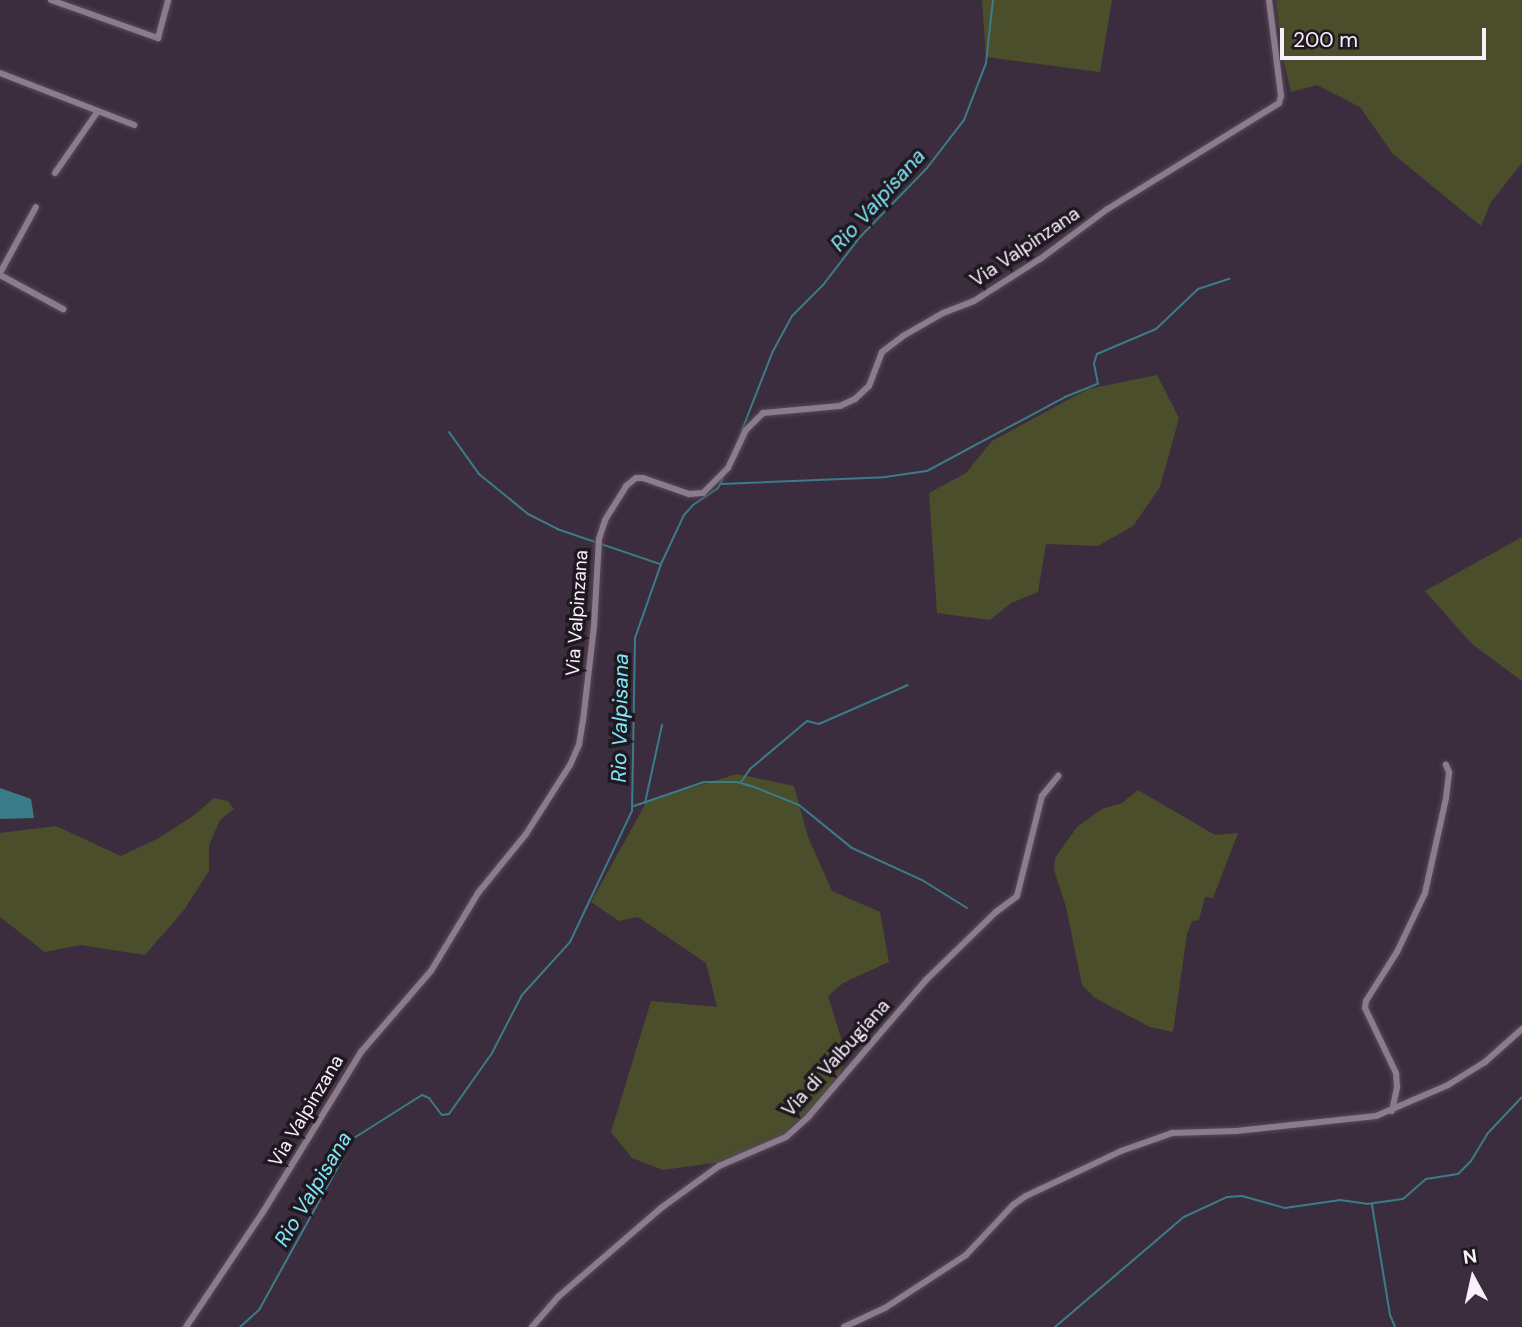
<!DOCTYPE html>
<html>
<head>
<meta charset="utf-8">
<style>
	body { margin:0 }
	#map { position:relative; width:1522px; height:1327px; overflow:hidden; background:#3c2d3e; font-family:"DM Sans",sans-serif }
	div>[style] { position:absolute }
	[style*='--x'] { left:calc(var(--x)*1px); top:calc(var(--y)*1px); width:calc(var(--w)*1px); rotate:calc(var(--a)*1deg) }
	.green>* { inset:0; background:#4a4e2b }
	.water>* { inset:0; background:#3a7d88 }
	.stream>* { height:2px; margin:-1px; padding:0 1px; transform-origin:1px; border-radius:1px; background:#3a7d88 }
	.roads { filter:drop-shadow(0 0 2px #574a58) drop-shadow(0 0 2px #574a58) }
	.street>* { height:6px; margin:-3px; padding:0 3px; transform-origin:3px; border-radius:3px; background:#8c7a8d }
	span { translate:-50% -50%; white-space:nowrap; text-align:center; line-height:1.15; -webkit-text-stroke:7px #1f1820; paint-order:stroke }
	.street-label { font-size:19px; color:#faf0fb }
	.water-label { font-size:21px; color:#7fe8f8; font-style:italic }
	.north { position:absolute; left:1438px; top:1243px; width:70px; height:70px; -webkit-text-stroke:5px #1f1820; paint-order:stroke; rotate:352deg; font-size:19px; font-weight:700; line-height:28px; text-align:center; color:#faf0fb }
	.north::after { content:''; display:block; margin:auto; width:24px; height:32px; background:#faf0fb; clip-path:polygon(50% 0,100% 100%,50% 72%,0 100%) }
	.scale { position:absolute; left:1280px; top:28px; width:206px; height:32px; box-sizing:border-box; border:4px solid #faf0fb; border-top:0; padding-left:9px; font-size:21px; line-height:24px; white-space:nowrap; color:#faf0fb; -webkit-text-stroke:5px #1f1820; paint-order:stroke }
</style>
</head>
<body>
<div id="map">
	<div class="green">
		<i style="clip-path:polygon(982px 0,1112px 0,1100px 72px,986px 57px)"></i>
		<i style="clip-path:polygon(1276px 0,1522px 0,1522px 163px,1491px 202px,1481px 226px,1393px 154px,1360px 107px,1317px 85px,1291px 92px,1282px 55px)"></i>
		<i style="clip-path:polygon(1157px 375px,1179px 418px,1160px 487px,1133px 526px,1098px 546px,1046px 544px,1038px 592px,1011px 603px,990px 620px,937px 613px,929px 493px,966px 473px,992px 441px,1088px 389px)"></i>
		<i style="clip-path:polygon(1522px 537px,1522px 681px,1472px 644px,1425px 591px)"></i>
		<i style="clip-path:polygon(737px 774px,794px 786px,808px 837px,832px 891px,880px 912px,889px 962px,843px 983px,828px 996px,846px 1054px,835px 1089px,782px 1135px,721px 1162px,663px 1170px,632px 1158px,611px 1132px,651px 1001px,717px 1007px,706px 963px,638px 917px,619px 921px,591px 902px,647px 801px)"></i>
		<i style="clip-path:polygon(1138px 790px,1215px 835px,1238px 833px,1213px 898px,1205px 897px,1199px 920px,1192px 921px,1187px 934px,1173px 1032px,1150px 1027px,1095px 998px,1082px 985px,1066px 907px,1054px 870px,1055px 858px,1077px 827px,1102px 809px,1122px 803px)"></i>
		<i style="clip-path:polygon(214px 798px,228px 801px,234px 809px,220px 820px,209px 845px,209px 871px,184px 910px,145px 955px,80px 945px,45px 952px,0 917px,0 833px,56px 826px,121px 856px,159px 838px,193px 816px)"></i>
	</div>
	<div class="water">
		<i style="clip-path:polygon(0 788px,31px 799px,34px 818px,0 819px)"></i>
	</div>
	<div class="stream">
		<i style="--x:449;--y:432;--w:52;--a:54.5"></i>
		<i style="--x:479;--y:474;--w:63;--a:39.2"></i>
		<i style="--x:528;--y:514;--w:33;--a:27"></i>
		<i style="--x:557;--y:529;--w:109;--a:18.8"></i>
		<i style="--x:737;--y:443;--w:97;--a:-68.7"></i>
		<i style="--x:772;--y:353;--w:42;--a:-61.6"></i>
		<i style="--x:792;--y:316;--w:44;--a:-45"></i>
		<i style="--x:823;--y:285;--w:61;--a:-52.4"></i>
		<i style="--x:860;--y:237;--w:96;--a:-45.8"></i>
		<i style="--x:927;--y:168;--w:61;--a:-52.4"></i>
		<i style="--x:964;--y:120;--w:61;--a:-68.9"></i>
		<i style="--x:986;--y:63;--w:63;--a:-83.7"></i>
		<i style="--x:721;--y:484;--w:164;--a:-2.4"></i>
		<i style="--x:885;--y:477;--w:42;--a:-8.1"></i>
		<i style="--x:927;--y:471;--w:157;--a:-28.2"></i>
		<i style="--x:1065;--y:397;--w:35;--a:-22"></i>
		<i style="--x:1098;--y:384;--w:21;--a:-101"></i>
		<i style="--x:1094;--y:363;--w:9;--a:-72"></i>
		<i style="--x:1097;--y:354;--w:64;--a:-23"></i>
		<i style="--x:1156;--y:329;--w:58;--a:-43.6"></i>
		<i style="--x:1198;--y:289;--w:33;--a:-18"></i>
		<i style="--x:741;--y:782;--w:16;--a:-55"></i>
		<i style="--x:750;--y:769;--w:75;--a:-40.1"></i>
		<i style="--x:807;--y:721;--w:12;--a:14"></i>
		<i style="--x:819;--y:724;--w:97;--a:-23.7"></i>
		<i style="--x:645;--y:803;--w:80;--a:-77.7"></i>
		<i style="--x:634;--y:806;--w:74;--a:-18.9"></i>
		<i style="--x:704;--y:782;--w:33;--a:0"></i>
		<i style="--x:737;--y:782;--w:18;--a:16"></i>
		<i style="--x:754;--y:787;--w:48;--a:21.8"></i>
		<i style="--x:799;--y:805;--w:68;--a:39.1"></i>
		<i style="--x:852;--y:848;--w:77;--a:24.6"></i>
		<i style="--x:922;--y:880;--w:53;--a:31.9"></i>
		<i style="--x:1372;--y:1205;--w:111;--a:80.7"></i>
		<i style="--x:1390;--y:1315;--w:13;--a:67"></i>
		<i style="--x:240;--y:1327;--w:25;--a:-42"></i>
		<i style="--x:259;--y:1310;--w:196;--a:-61.1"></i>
		<i style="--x:354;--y:1138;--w:80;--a:-32.3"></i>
		<i style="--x:422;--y:1095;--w:8;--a:23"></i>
		<i style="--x:429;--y:1098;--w:21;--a:53"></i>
		<i style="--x:442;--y:1115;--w:7;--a:-8"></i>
		<i style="--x:449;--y:1114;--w:75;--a:-54.8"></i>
		<i style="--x:492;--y:1053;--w:65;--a:-62.7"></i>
		<i style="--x:522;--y:995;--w:72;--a:-47.8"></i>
		<i style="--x:570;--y:942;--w:145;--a:-64.7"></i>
		<i style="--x:632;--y:811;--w:173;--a:-89"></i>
		<i style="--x:635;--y:638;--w:78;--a:-70.6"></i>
		<i style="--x:661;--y:564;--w:54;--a:-64.9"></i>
		<i style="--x:684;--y:515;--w:13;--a:-48"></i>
		<i style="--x:693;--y:505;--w:30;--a:-34"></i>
		<i style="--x:718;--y:488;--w:11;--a:-63"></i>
		<i style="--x:1055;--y:1327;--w:170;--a:-40.5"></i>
		<i style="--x:1184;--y:1217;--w:47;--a:-24.9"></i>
		<i style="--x:1227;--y:1197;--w:15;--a:-4"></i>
		<i style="--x:1242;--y:1196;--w:45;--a:15.6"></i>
		<i style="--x:1285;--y:1208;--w:56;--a:-8.3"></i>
		<i style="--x:1340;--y:1200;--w:27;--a:8"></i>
		<i style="--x:1367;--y:1204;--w:36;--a:-8"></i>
		<i style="--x:1403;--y:1199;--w:30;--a:-41"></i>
		<i style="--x:1426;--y:1179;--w:32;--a:-9"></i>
		<i style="--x:1458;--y:1174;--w:18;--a:-45"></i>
		<i style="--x:1471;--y:1161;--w:31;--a:-59"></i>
		<i style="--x:1487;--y:1134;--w:51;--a:-46.6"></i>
	</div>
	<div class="roads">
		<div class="street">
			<i style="--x:51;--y:0;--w:114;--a:19.6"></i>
			<i style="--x:158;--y:38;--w:39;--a:-75"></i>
			<i style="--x:0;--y:73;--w:144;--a:21.2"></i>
			<i style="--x:55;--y:173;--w:75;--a:-55.3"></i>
			<i style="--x:0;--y:273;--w:75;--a:-61.4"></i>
			<i style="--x:0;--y:275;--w:72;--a:28.4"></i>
			<i style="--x:1392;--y:1111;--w:25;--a:-78"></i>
			<i style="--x:1397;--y:1087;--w:14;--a:-94"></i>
			<i style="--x:1396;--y:1073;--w:72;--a:-115.5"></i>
			<i style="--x:1365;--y:1008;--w:7;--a:-82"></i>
			<i style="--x:1366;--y:1001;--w:58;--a:-57.7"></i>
			<i style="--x:1397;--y:952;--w:65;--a:-64.6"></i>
			<i style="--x:1425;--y:893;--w:97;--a:-77.5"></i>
			<i style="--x:1446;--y:798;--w:26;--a:-83"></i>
			<i style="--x:1449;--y:772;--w:8;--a:-113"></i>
			<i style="--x:186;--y:1327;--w:138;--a:-56.2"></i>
			<i style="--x:263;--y:1212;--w:188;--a:-58.5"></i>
			<i style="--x:361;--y:1052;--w:107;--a:-49.2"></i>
			<i style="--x:431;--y:971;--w:91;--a:-58.9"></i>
			<i style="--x:478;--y:893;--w:76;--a:-50.9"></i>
			<i style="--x:526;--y:834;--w:82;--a:-57.5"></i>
			<i style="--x:570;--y:765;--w:22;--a:-66"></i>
			<i style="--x:579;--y:745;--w:24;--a:-81"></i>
			<i style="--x:583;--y:721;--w:96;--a:-83.4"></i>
			<i style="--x:594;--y:626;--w:87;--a:-86.7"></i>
			<i style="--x:599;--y:539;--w:20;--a:-72"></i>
			<i style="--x:605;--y:520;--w:40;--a:-58"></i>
			<i style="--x:626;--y:486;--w:13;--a:-39"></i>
			<i style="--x:636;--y:478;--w:7;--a:0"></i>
			<i style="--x:643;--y:478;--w:49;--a:19.2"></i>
			<i style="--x:689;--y:494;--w:14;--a:-4"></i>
			<i style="--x:703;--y:493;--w:35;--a:-45"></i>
			<i style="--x:728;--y:468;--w:42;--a:-64.7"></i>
			<i style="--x:746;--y:430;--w:24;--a:-45"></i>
			<i style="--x:763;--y:413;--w:77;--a:-5.2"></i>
			<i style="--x:840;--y:406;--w:17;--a:-25"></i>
			<i style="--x:855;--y:399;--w:19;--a:-43"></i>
			<i style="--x:869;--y:386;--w:36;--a:-69"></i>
			<i style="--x:882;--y:352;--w:26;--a:-37"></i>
			<i style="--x:903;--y:336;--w:46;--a:-29.9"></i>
			<i style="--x:943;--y:313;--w:33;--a:-21"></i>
			<i style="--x:974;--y:301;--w:78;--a:-32.5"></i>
			<i style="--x:1040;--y:259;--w:82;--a:-36.6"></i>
			<i style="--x:1106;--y:210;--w:203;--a:-31.7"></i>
			<i style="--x:1279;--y:103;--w:7;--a:-74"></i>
			<i style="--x:1281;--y:96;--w:97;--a:-97.1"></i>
			<i style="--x:532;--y:1327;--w:40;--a:-49"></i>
			<i style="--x:558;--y:1297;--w:136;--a:-40.8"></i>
			<i style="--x:661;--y:1208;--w:72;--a:-35.9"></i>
			<i style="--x:719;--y:1166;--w:73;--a:-23.4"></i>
			<i style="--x:786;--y:1137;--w:31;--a:-42"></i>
			<i style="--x:809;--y:1116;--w:179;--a:-49.3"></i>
			<i style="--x:926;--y:980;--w:98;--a:-44.2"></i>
			<i style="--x:996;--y:912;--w:26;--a:-37"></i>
			<i style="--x:1017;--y:896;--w:103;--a:-76"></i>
			<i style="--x:1042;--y:796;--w:26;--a:-51"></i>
			<i style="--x:844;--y:1327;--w:45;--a:-24.9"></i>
			<i style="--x:885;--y:1308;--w:97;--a:-33.2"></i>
			<i style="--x:966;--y:1255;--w:69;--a:-46.8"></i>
			<i style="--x:1013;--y:1205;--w:16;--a:-35"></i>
			<i style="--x:1026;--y:1196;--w:105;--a:-25.3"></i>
			<i style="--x:1121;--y:1151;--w:54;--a:-19.4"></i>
			<i style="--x:1172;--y:1133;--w:64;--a:-1.8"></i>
			<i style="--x:1236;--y:1131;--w:141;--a:-6.1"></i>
			<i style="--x:1376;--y:1116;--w:78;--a:-23.3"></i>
			<i style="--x:1448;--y:1085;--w:44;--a:-31.9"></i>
			<i style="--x:1485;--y:1062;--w:50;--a:-41.7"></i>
		</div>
	</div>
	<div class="street-label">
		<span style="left:1025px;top:247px;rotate:-34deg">Via Valpinzana</span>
		<span style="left:577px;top:613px;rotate:-86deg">Via Valpinzana</span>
		<span style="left:836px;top:1058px;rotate:-48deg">Via di Valbugiana</span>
		<span style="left:306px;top:1111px;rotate:-59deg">Via Valpinzana</span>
	</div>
	<div class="water-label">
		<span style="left:878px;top:200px;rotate:-48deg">Rio Valpisana</span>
		<span style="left:620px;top:718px;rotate:-89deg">Rio Valpisana</span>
		<span style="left:313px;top:1189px;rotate:-59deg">Rio Valpisana</span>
	</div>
	<div class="north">N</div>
	<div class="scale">200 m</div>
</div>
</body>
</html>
